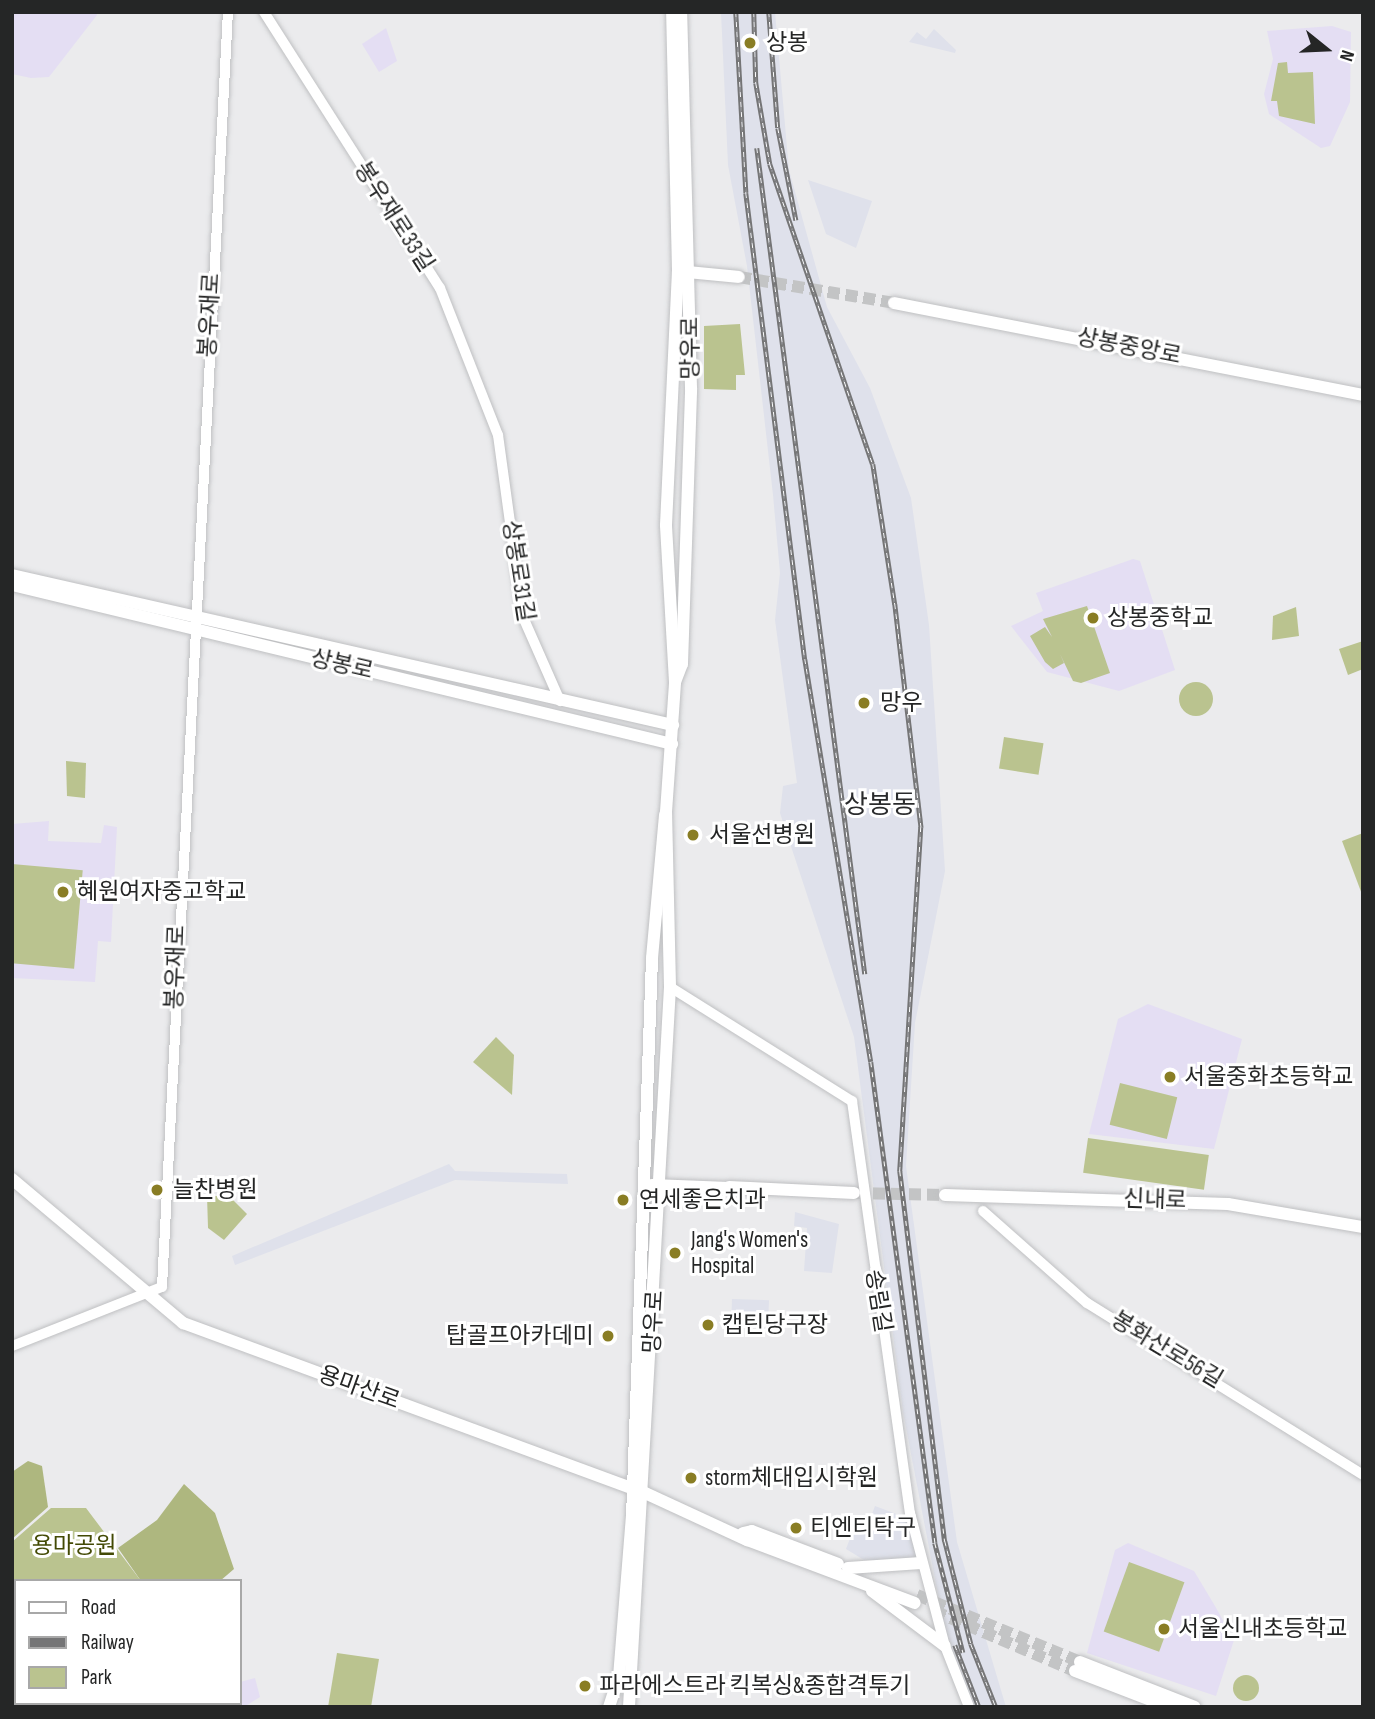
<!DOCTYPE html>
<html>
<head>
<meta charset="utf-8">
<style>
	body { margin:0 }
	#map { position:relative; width:1375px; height:1719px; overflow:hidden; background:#ebebed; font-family:"Sofia Sans Condensed","Noto Sans KR",sans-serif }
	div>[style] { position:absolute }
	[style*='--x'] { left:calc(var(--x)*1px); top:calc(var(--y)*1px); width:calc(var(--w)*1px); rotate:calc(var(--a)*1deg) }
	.built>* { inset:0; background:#dfe1eb; transform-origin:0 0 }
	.education>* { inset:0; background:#e4def3 }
	.green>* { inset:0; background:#bac38f; transform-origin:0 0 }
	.round { border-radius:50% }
	.forest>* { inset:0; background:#aeb77f }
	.secondary-tunnel>* { height:12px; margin-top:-6px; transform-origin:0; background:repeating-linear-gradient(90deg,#c3c4c5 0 12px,transparent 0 18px) }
	.primary-tunnel>* { height:12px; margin-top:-6px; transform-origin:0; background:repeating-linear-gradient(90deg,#c3c4c5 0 12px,transparent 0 18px) }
	.roads { filter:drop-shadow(0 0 2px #bfc0c2) drop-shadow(0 0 2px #bfc0c2) }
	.tertiary>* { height:10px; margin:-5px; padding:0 5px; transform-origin:5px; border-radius:5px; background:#fff }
	.secondary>* { height:12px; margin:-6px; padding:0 6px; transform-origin:6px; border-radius:6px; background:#fff }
	.primary>* { height:12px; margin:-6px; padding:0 6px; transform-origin:6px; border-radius:6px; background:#fff }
	.rail>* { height:4.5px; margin-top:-2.25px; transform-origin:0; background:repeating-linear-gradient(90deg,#fff 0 5px,#757576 0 10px); box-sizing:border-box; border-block:2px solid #757576 }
	.dots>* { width:19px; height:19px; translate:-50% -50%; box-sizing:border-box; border:4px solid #fff; border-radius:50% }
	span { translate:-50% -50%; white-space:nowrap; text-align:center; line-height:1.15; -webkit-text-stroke:6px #fff; paint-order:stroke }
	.poi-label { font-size:23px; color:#252626 }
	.left { translate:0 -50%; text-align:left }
	.right { translate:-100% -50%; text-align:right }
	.street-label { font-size:23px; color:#252626 }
	.park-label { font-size:23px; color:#434a05 }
	.quarter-label { font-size:26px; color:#2a2b2c }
	.frame { position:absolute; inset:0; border:14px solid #252626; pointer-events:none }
	.legend { position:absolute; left:14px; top:1579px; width:228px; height:126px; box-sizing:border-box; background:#fff; border:2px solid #a8a8a8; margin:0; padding:9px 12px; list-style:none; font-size:21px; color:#252626 }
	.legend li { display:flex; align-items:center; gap:14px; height:35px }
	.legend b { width:35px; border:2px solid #a8a8a8 }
	.north { position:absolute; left:1291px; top:14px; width:70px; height:70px; -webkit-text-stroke:5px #fff; paint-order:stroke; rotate:108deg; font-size:19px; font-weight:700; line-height:28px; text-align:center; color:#252626 }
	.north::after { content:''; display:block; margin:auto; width:24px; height:32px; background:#252626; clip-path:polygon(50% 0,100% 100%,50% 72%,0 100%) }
</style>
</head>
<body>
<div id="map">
	<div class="built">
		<i style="clip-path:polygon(721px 12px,775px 12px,789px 170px,827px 307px,870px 388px,911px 498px,929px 625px,945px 871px,915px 1023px,906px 1166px,957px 1542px,1006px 1707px,974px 1707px,948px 1647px,903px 1412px,854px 1037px,780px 813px,783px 786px,797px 783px,775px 620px,780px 573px,773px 495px,747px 266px,728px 165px)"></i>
		<i style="clip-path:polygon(934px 29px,956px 50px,955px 53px,909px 42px,917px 32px,926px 39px)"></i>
		<i style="clip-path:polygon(808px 180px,872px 201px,856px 248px,826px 234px)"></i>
		<i style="clip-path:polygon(449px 1164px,455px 1171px,567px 1174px,568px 1184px,455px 1180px,235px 1265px,232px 1256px)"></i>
		<i style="clip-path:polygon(795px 1212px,839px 1224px,832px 1273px,804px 1271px,807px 1228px,794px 1226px)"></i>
		<i style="left:732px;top:1299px;width:37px;height:21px;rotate:2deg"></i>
		<i style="clip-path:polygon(875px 1506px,907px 1518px,919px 1560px,864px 1560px,846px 1549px,859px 1515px,870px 1519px)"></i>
	</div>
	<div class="education">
		<i style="clip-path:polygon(12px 12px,96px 12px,97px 15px,49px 77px,31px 78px,12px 74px)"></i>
		<i style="clip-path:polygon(1332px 26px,1351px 32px,1350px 102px,1330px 146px,1321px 148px,1269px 114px,1264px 94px,1273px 59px,1267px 31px)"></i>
		<i style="clip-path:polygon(386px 28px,397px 61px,379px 72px,362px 44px)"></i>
		<i style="clip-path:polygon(1133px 559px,1140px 561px,1175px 670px,1119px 691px,1047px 672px,1011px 626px,1043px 611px,1036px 593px)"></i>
		<i style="clip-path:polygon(49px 821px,48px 841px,101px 843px,104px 825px,117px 827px,111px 942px,98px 941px,95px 982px,12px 978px,12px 824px)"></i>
		<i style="clip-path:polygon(1148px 1004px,1242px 1039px,1214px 1149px,1089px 1134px,1118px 1019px)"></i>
		<i style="clip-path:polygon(1128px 1543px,1194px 1571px,1215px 1606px,1234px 1640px,1216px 1696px,1087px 1653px,1115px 1550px)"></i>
		<i style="clip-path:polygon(255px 1678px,260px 1697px,244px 1707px,55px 1707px,240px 1703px,240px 1682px)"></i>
	</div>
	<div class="green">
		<i style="clip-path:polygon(1287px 62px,1288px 73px,1313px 72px,1315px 124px,1279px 116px,1277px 101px,1271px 101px,1278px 63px)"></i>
		<i style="clip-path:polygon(740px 324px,745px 375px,736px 375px,736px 390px,704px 389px,704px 326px)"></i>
		<i style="clip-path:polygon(1087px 606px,1110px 673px,1081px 683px,1073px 681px,1060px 654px,1064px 663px,1053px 669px,1045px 662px,1030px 636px,1045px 627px,1052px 637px,1043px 619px)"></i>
		<i style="clip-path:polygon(1296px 607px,1299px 636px,1272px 640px,1273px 616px)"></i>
		<i style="clip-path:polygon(1363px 641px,1363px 669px,1348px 675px,1339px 649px)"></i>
		<i class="round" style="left:1179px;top:682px;width:34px;height:34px"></i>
		<i style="left:1004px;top:737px;width:40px;height:32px;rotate:9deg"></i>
		<i style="clip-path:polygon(66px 761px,86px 763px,85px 798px,67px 796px)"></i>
		<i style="clip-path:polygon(1363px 833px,1363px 897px,1342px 841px)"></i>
		<i style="left:12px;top:864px;width:71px;height:99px;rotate:5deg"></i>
		<i style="clip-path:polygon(496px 1037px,514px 1055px,512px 1095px,473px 1062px)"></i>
		<i style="left:1120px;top:1083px;width:59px;height:43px;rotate:14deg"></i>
		<i style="left:1088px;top:1138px;width:122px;height:35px;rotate:8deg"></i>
		<i style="clip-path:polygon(207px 1196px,229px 1196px,247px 1214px,224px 1240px,208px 1228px)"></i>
		<i style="clip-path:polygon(51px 1508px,86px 1508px,141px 1581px,16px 1581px,12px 1695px,12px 1542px)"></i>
		<i style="left:1129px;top:1562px;width:59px;height:74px;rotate:20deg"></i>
		<i style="clip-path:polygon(337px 1653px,379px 1659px,371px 1707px,328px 1707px)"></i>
		<i class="round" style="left:1233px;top:1675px;width:26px;height:26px"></i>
	</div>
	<div class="forest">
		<i style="clip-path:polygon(28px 1461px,42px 1466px,48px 1507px,12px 1539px,12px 1472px)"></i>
		<i style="clip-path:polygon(184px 1484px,215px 1513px,234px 1569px,220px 1581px,141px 1581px,118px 1548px,157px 1520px)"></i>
	</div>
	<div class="secondary-tunnel">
		<i style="--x:739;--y:277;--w:157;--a:9.5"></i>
		<i style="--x:855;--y:1193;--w:90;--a:1.3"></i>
	</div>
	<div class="primary-tunnel">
		<i style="--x:917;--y:1595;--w:176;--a:22.3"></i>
		<i style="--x:934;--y:1611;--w:153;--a:23.1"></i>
	</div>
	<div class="roads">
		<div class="tertiary">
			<i style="--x:264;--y:12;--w:327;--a:57.5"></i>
			<i style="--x:440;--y:288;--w:158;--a:68.5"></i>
			<i style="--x:498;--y:435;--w:184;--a:82.2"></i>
			<i style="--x:523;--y:617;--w:92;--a:66.2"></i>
			<i style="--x:670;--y:987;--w:215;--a:32.1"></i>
			<i style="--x:852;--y:1101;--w:416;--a:82"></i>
			<i style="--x:910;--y:1513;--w:138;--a:75.3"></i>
			<i style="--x:945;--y:1646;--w:66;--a:68.5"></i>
			<i style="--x:652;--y:1184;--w:77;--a:2.2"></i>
			<i style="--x:983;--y:1211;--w:139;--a:41.5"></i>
			<i style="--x:1087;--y:1303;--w:325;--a:31.9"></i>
			<i style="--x:12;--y:1346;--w:161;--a:-21.5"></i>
			<i style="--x:162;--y:1287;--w:1277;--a:-87.04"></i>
		</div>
		<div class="secondary">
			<i style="--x:678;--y:271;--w:61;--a:5.6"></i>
			<i style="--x:894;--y:303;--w:478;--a:11.1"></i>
			<i style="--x:12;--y:575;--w:678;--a:12.79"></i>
			<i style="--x:12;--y:585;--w:679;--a:13.54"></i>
			<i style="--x:729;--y:1187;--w:125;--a:2.7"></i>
			<i style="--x:945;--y:1195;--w:283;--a:1.8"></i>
			<i style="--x:1228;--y:1204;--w:137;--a:9.7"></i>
		</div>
		<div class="primary">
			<i style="--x:675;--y:682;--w:19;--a:-69"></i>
			<i style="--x:682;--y:664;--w:276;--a:-88.1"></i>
			<i style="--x:691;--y:388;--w:376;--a:-91.5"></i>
			<i style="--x:12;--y:1179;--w:224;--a:40.1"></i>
			<i style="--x:183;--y:1323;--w:490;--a:20.2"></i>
			<i style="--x:643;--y:1492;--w:115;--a:24.8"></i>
			<i style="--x:747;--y:1540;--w:179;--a:20.6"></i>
			<i style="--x:743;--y:1533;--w:9;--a:-13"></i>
			<i style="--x:752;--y:1531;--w:92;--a:21"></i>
			<i style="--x:848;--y:1568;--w:73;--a:-3.9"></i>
			<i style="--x:872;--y:1591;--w:91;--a:37"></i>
			<i style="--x:1080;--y:1662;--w:123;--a:21.4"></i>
			<i style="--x:1075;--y:1671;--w:101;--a:21"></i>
			<i style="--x:609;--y:1707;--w:32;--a:-72"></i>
			<i style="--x:619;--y:1677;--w:161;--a:-85.4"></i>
			<i style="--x:632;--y:1517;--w:559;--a:-87.95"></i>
			<i style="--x:652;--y:958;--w:144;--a:-84.8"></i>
			<i style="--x:629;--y:1707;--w:721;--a:-86.74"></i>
			<i style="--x:670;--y:987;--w:175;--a:-91.3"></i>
			<i style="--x:666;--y:812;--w:130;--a:-86"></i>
			<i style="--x:675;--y:682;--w:157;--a:-93.3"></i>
			<i style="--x:666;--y:525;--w:254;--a:-87.3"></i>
			<i style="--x:678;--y:271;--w:259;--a:-91.3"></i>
		</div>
	</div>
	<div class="rail">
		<i style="--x:736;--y:12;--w:181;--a:86.8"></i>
		<i style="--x:746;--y:193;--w:470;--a:82.8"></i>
		<i style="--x:805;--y:659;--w:408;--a:80.7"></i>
		<i style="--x:871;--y:1062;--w:485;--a:82.4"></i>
		<i style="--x:935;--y:1543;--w:113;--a:75.6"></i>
		<i style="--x:754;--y:12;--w:71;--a:88.4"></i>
		<i style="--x:756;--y:83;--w:82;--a:80.2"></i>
		<i style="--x:770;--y:164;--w:317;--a:71.1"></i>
		<i style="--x:873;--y:464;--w:142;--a:81.1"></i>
		<i style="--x:895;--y:604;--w:225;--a:83.3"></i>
		<i style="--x:921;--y:827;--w:345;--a:93.5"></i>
		<i style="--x:900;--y:1171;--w:373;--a:83.1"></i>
		<i style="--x:945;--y:1541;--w:106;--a:75.8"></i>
		<i style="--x:971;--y:1644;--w:68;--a:68.4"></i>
		<i style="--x:769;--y:12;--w:116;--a:85.6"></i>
		<i style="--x:778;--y:128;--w:94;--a:78.9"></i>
		<i style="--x:757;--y:148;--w:833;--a:82.55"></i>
		<i style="--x:955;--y:1645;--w:66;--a:68.8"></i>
	</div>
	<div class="dots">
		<i style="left:750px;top:43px;background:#897d24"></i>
		<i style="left:1093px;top:618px;background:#897d24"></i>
		<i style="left:864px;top:703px;background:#897d24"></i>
		<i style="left:693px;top:835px;background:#897d24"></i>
		<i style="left:63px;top:892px;background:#897d24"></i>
		<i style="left:1170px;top:1077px;background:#897d24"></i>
		<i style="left:157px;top:1190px;background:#897d24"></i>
		<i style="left:623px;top:1200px;background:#897d24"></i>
		<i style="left:675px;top:1253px;background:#897d24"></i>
		<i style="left:708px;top:1325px;background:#897d24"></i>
		<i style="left:608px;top:1336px;background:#897d24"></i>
		<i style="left:691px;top:1478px;background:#897d24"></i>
		<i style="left:796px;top:1528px;background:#897d24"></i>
		<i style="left:1164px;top:1629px;background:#897d24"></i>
		<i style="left:585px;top:1686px;background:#897d24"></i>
	</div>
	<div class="poi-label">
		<span class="left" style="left:766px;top:43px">상봉</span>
		<span class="left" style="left:1107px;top:618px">상봉중학교</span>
		<span class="left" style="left:880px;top:703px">망우</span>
		<span class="left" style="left:709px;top:835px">서울선병원</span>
		<span class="left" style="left:77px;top:892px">혜원여자중고학교</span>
		<span class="left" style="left:1184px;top:1077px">서울중화초등학교</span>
		<span class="left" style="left:173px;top:1190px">늘찬병원</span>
		<span class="left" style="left:639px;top:1200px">연세좋은치과</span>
		<span class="left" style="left:691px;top:1253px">Jang's Women's<br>Hospital</span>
		<span class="left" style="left:722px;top:1325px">캡틴당구장</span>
		<span class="right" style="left:594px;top:1336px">탑골프아카데미</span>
		<span class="left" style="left:705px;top:1478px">storm체대입시학원</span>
		<span class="left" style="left:810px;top:1528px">티엔티탁구</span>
		<span class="left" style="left:1178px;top:1629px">서울신내초등학교</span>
		<span class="left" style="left:599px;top:1686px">파라에스트라 킥복싱&amp;종합격투기</span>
	</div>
	<div class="street-label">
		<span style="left:394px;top:217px;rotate:57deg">봉우재로33길</span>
		<span style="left:210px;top:315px;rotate:-87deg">봉우재로</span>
		<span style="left:1129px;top:347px;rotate:11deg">상봉중앙로</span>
		<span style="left:691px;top:348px;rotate:-90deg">망우로</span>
		<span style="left:518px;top:571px;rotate:81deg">상봉로31길</span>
		<span style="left:342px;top:665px;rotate:13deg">상봉로</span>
		<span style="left:176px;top:967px;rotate:-88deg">봉우재로</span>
		<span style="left:1155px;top:1200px;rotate:2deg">신내로</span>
		<span style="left:878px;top:1301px;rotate:81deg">송림길</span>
		<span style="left:654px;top:1322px;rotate:-87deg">망우로</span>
		<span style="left:1167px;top:1350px;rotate:31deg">봉화산로56길</span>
		<span style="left:359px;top:1388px;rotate:20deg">용마산로</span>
	</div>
	<div class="park-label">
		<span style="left:74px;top:1546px">용마공원</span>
	</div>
	<div class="quarter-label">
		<span style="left:880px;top:806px">상봉동</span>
	</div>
	<div class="frame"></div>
	<ul class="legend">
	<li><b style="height:9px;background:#fff"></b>Road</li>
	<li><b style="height:9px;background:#757576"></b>Railway</li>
	<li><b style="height:19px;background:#bac38f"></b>Park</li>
	</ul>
	<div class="north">N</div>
</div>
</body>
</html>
